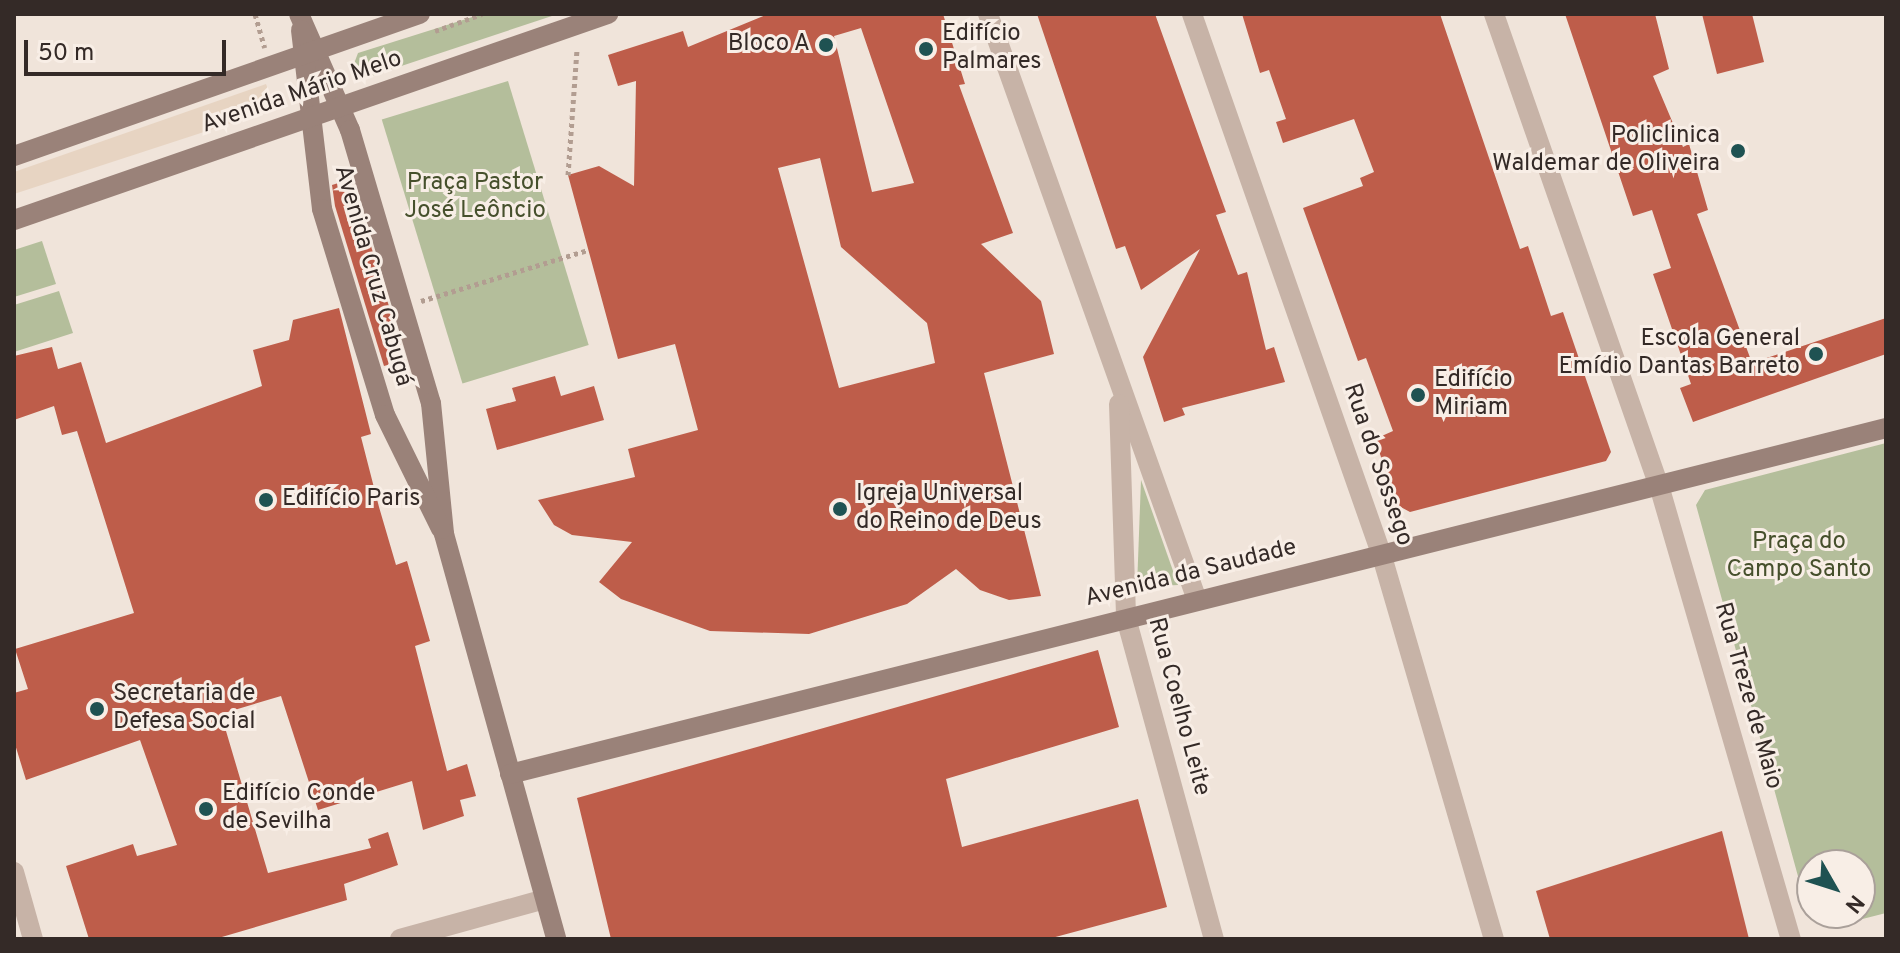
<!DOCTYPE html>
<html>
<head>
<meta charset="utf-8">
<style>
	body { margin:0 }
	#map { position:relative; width:1900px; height:953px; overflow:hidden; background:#f0e4da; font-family:Overpass,sans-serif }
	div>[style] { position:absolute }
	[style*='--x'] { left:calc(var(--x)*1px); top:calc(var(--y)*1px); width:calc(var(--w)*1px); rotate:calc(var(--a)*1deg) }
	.green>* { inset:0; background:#b4be9b; transform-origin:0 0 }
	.plaza>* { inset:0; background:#e7d4c2 }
	.building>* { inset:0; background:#be5d4a }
	.path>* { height:5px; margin-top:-2.5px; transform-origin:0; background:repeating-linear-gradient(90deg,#b29d91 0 4px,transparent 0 8px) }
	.street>* { height:20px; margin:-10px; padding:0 10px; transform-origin:10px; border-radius:10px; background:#c7b3a7 }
	.secondary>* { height:20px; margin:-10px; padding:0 10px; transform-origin:10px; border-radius:10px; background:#9a8279 }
	.dots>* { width:22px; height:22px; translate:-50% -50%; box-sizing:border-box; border:4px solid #f8eee6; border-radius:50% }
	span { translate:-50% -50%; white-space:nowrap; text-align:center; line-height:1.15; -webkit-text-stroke:6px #f8eee6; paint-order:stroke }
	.poi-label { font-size:24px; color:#342a27 }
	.left { translate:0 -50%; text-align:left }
	.right { translate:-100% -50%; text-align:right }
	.street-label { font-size:24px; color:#342a27 }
	.park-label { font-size:24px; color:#46502c }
	.frame { position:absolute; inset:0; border:16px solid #342a27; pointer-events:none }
	.north { position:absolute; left:1796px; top:849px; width:80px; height:80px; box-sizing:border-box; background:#f8eee6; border:2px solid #aaa09a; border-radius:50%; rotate:129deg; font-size:22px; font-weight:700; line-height:32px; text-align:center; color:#342a27 }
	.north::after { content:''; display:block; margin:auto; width:28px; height:36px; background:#1f5252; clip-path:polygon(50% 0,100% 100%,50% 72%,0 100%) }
	.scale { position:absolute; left:24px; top:40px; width:202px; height:36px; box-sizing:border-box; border:4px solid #342a27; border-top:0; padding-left:10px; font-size:24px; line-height:28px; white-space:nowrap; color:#342a27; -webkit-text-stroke:6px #f8eee6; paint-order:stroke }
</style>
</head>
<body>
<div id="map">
	<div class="green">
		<i style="clip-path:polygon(482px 14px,558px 14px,362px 79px,352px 69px,358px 53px)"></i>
		<i style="left:508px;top:81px;width:276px;height:132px;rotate:73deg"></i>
		<i style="clip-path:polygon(42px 241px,56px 284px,14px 297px,14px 250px)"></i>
		<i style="clip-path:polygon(59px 291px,73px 333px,14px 352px,14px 305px)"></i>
		<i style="clip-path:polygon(evenodd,1886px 443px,1886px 913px,1831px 927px,1807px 909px,1696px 505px,1705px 490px,1886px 443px,1860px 865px,1860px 913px,1812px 913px,1812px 865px,1860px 865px)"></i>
		<i style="clip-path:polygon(1141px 480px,1178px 585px,1137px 587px)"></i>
	</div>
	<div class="plaza">
		<i style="clip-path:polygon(266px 84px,274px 106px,256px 115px,14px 194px,14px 172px)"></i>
	</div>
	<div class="building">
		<i style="clip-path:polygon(evenodd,768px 14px,943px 14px,965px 84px,959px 85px,1013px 233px,981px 244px,1041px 301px,1054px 354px,984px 373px,1041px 596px,1009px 600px,980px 590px,956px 569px,907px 604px,809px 634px,710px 631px,621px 599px,599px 582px,632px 542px,572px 535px,554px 525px,538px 500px,635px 477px,628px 449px,698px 430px,675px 344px,618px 359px,568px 175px,599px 166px,634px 186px,636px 81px,618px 86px,608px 55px,683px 31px,688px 47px,768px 14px,861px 28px,914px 183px,872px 192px,834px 36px,861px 28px,768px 14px,820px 158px,841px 247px,927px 323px,935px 363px,839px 388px,778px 168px,820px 158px)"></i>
		<i style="clip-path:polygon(1037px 14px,1155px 14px,1226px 212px,1216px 215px,1238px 275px,1247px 272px,1266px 350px,1274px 347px,1285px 382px,1182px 408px,1185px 415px,1164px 422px,1143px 357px,1200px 249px,1141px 290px,1125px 246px,1116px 249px)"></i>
		<i style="clip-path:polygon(1242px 14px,1440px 14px,1520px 249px,1528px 246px,1551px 316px,1563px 312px,1611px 452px,1606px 461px,1410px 512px,1397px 505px,1375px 439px,1393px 431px,1366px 358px,1358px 361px,1303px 208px,1363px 186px,1360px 178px,1374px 172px,1354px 119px,1283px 143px,1276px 122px,1286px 119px,1269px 70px,1260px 73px)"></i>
		<i style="clip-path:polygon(1565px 14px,1655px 14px,1669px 69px,1653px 76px,1683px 147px,1689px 144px,1708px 210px,1697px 214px,1752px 363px,1886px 318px,1886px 354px,1693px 422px,1680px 388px,1691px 384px,1653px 274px,1671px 268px,1652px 210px,1633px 216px)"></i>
		<i style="clip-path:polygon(1702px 14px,1752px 14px,1764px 62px,1717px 74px)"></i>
		<i style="clip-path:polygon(351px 179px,405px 360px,384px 366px,335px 206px,332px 185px)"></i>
		<i style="clip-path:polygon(339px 308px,371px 434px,361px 437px,379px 507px,396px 565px,407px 561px,430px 641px,415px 646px,447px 771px,467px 764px,476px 796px,460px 800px,464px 816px,423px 830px,412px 781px,318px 810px,281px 696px,221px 714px,268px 873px,371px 848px,368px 839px,388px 832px,398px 865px,344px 884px,347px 900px,215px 939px,89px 939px,66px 866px,133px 844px,137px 856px,177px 845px,140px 740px,26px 780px,14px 741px,14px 693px,28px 689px,15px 649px,134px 613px,77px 431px,62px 435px,54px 406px,14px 420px,14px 356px,52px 347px,58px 369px,81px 362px,106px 443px,262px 386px,253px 350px,289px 340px,293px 320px)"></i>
		<i style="clip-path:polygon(555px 376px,561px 396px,594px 386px,604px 420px,497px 450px,486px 409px,516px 401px,512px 388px)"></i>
		<i style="clip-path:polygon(1098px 650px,1119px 727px,946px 779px,962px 847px,1138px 799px,1167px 907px,1048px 939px,611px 939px,577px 798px)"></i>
		<i style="clip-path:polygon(1722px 831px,1749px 939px,1550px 939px,1536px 891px)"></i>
	</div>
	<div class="path">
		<i style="--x:255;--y:14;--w:35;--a:74"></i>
		<i style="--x:435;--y:31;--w:50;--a:-19.9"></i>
		<i style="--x:568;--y:175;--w:126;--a:-85.9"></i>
		<i style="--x:421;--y:301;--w:175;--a:-17"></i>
	</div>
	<div class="street">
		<i style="--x:988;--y:14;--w:622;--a:70.37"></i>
		<i style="--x:1192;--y:14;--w:571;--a:70.68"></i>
		<i style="--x:1381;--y:553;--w:402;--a:73.7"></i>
		<i style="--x:1494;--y:14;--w:503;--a:70.74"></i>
		<i style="--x:1660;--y:489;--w:469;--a:73.8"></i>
		<i style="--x:1119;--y:404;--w:214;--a:88.1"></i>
		<i style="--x:1126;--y:618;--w:333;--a:74.7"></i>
		<i style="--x:14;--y:872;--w:70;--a:74.2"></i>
		<i style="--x:400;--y:939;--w:150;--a:-15.4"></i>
	</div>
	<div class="secondary">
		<i style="--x:299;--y:14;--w:127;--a:66.3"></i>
		<i style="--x:350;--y:130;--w:285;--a:73.5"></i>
		<i style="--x:431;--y:403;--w:132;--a:84.3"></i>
		<i style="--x:444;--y:534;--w:420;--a:74.5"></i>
		<i style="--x:301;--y:30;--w:180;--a:83.3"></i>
		<i style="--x:322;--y:209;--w:215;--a:73"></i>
		<i style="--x:385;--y:415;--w:127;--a:63.8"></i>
		<i style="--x:14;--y:156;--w:430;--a:-19.3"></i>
		<i style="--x:14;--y:220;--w:629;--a:-19.13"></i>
		<i style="--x:510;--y:774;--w:1419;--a:-14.11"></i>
	</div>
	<div class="dots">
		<i style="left:826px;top:45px;background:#1f5252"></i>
		<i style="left:926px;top:49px;background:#1f5252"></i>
		<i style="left:1738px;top:151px;background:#1f5252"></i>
		<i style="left:1816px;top:354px;background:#1f5252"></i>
		<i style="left:1418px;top:395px;background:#1f5252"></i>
		<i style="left:266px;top:500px;background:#1f5252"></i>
		<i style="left:840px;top:509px;background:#1f5252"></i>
		<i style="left:97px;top:709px;background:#1f5252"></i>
		<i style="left:206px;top:809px;background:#1f5252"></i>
	</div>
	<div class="poi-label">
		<span class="left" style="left:942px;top:49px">Edifício<br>Palmares</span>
		<span class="right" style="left:810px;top:45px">Bloco A</span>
		<span class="right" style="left:1720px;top:151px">Policlinica<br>Waldemar de Oliveira</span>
		<span class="right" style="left:1800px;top:354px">Escola General<br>Emídio Dantas Barreto</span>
		<span class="left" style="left:1434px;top:395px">Edifício<br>Miriam</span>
		<span class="left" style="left:856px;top:509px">Igreja Universal<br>do Reino de Deus</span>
		<span class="left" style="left:282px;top:500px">Edifício Paris</span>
		<span class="left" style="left:113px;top:709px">Secretaria de<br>Defesa Social</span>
		<span class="left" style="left:222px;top:809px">Edifício Conde<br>de Sevilha</span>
	</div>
	<div class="street-label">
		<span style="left:302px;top:93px;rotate:-19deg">Avenida Mário Melo</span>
		<span style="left:372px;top:276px;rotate:74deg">Avenida Cruz Cabugá</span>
		<span style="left:1377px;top:465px;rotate:71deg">Rua do Sossego</span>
		<span style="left:1191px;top:574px;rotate:-14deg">Avenida da Saudade</span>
		<span style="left:1747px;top:696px;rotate:74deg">Rua Treze de Maio</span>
		<span style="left:1178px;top:707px;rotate:75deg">Rua Coelho Leite</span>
	</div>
	<div class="park-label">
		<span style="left:475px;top:198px">Praça Pastor<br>José Leôncio</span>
		<span style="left:1799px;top:557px">Praça do<br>Campo Santo</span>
	</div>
	<div class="frame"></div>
	<div class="north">N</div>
	<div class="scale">50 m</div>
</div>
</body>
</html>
